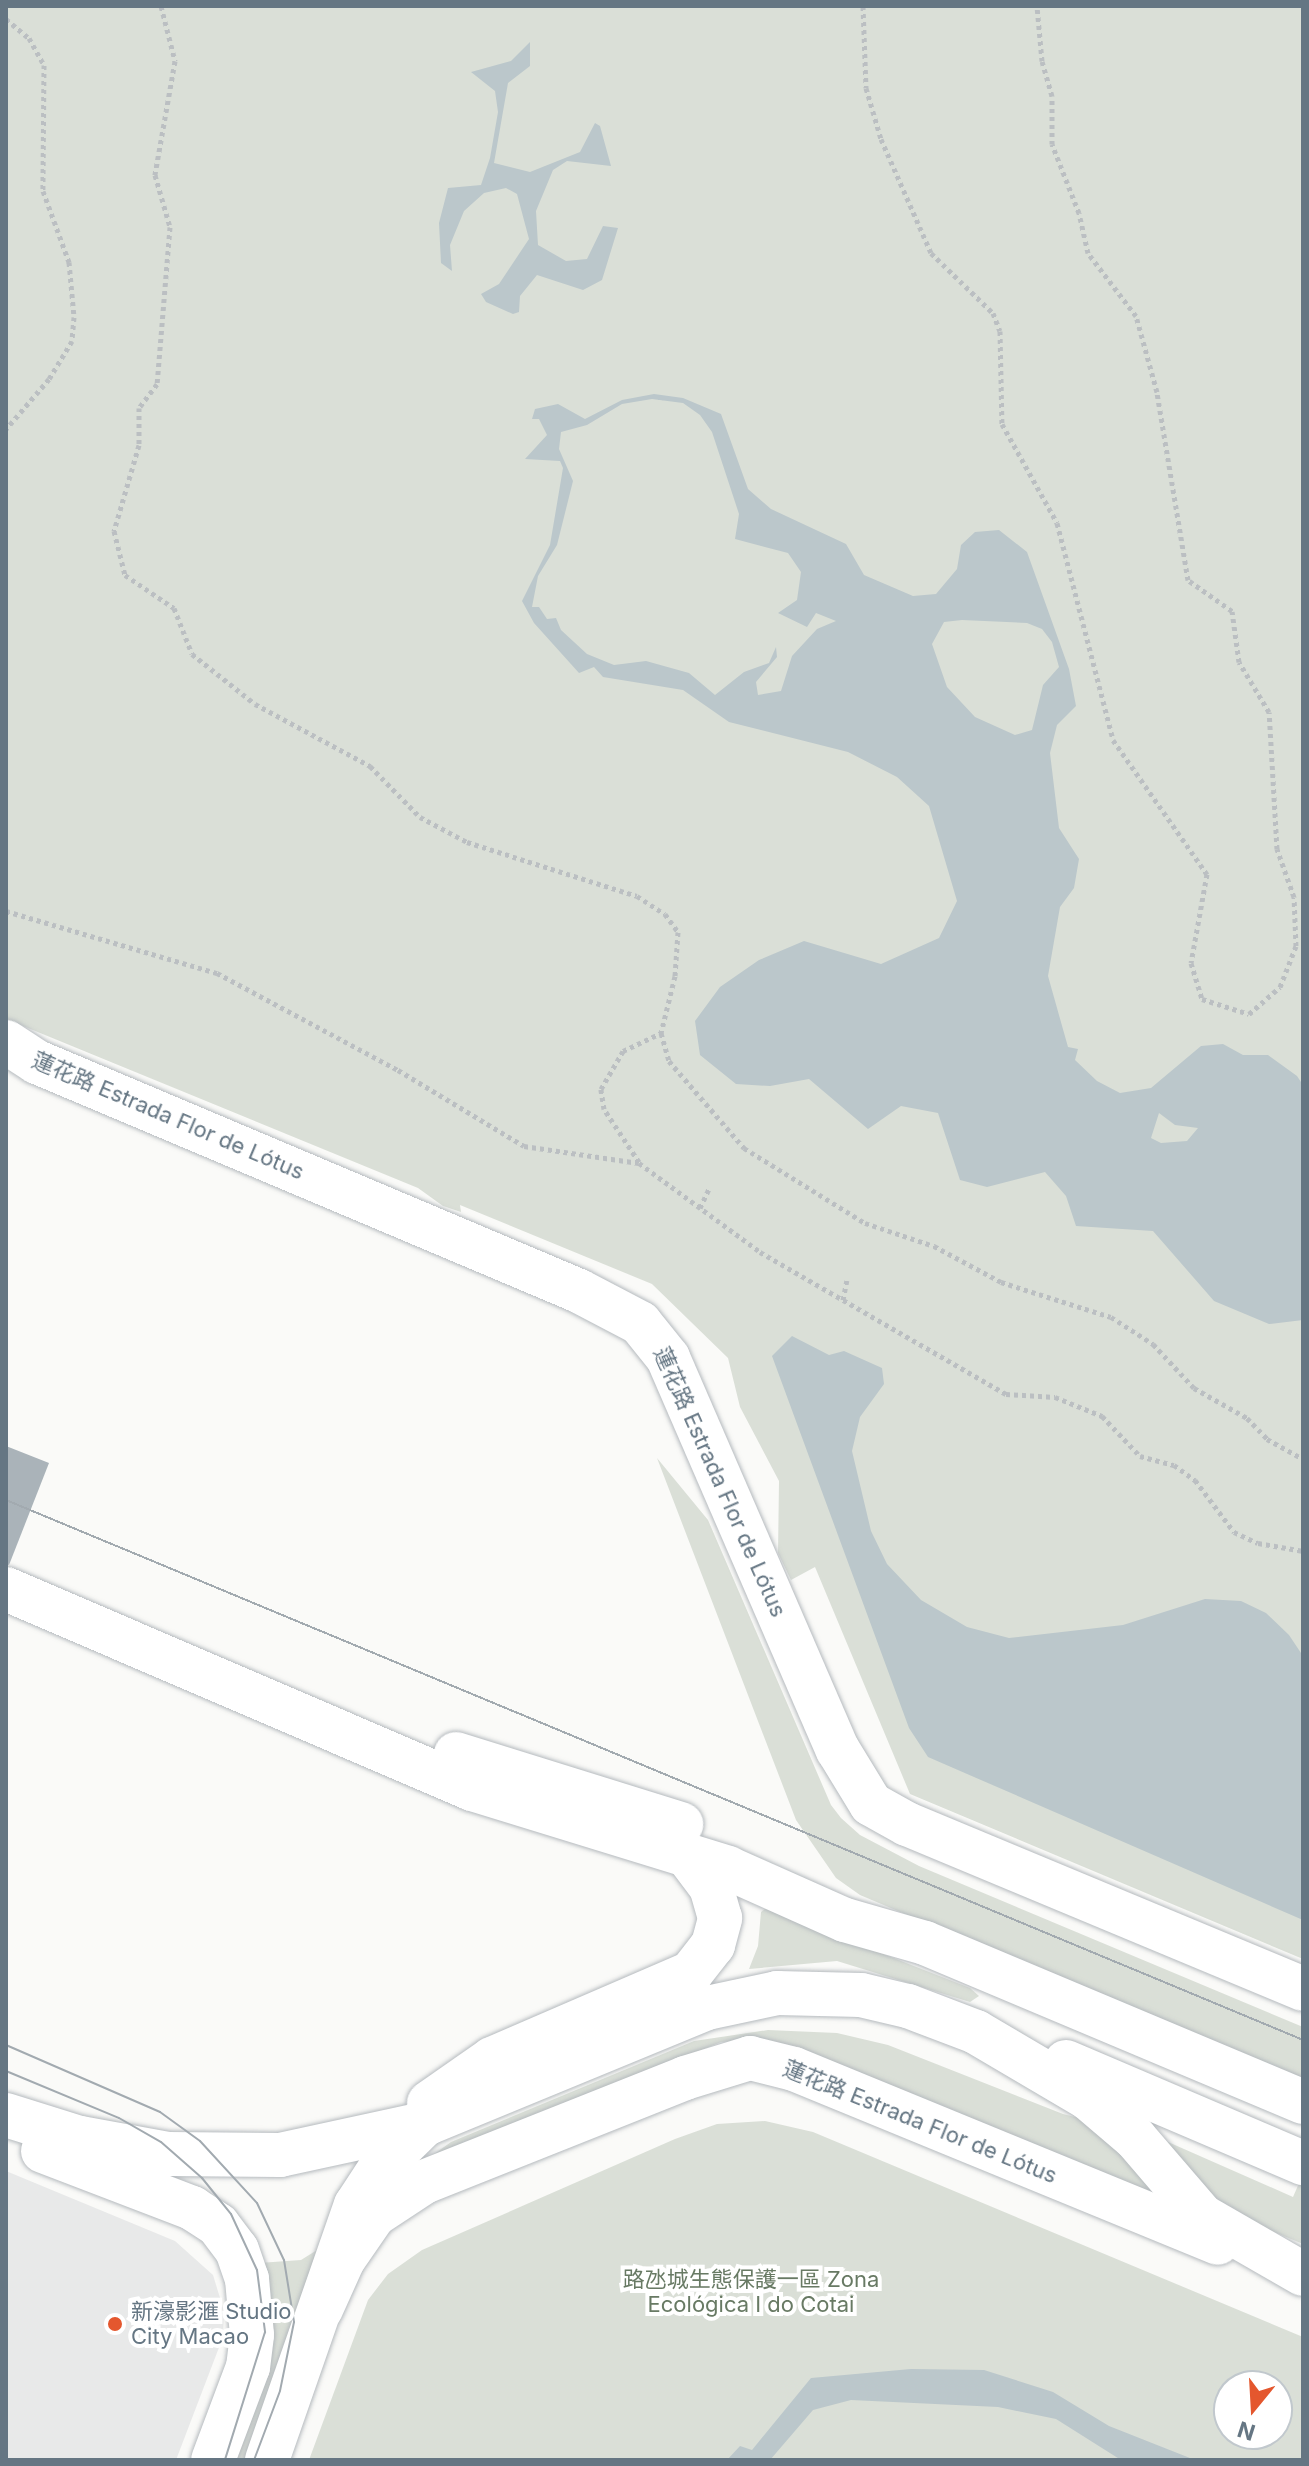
<!DOCTYPE html>
<html>
<head>
<meta charset="utf-8">
<style>
	body { margin:0 }
	#map { position:relative; width:1309px; height:2466px; overflow:hidden; background:#fafaf8; font-family:Inter,"Noto Sans SC",sans-serif }
	div>[style] { position:absolute }
	[style*='--x'] { left:calc(var(--x)*1px); top:calc(var(--y)*1px); width:calc(var(--w)*1px); rotate:calc(var(--a)*1deg) }
	.built>* { inset:0; background:#e8e9e9 }
	.green>* { inset:0; background:#dadfd7 }
	.water>* { inset:0; background:#bbc7cb }
	.building>* { inset:0; background:#aab3b9 }
	.path>* { height:5px; margin-top:-2.5px; transform-origin:0; background:repeating-linear-gradient(90deg,#bbbfc2 0 4px,transparent 0 8px) }
	.roads { filter:drop-shadow(0 0 2px #b5babe) drop-shadow(0 0 2px #b5babe) }
	.major>* { height:44px; margin:-22px; padding:0 22px; transform-origin:22px; border-radius:22px; background:#fff }
	.tram>* { height:2px; margin:-1px; padding:0 1px; transform-origin:1px; border-radius:1px; background:#a2aab0 }
	.dots>* { width:22px; height:22px; translate:-50% -50%; box-sizing:border-box; border:4px solid #fff; border-radius:50% }
	span { translate:-50% -50%; white-space:nowrap; text-align:center; line-height:1.15; -webkit-text-stroke:8px #fff; paint-order:stroke }
	.street-label { font-size:22px; color:#657683 }
	.park-label { font-size:22px; color:#687a64 }
	.poi-label { font-size:22px; color:#657683 }
	.left { translate:0 -50%; text-align:left }
	.frame { position:absolute; inset:0; border:8px solid #657683; pointer-events:none }
	.north { position:absolute; left:1213px; top:2370px; width:80px; height:80px; box-sizing:border-box; background:#fff; border:2px solid #c1c8cd; border-radius:50%; rotate:198deg; font-size:22px; font-weight:700; line-height:32px; text-align:center; color:#657683 }
	.north::after { content:''; display:block; margin:auto; width:28px; height:36px; background:#e4572e; clip-path:polygon(50% 0,100% 100%,50% 72%,0 100%) }
</style>
</head>
<body>
<div id="map">
	<div class="built">
		<i style="clip-path:polygon(6px 2171px,175px 2241px,213px 2275px,224px 2311px,223px 2337px,176px 2460px,6px 2460px)"></i>
	</div>
	<div class="green">
		<i style="clip-path:polygon(6px 6px,1303px 6px,1303px 1959px,910px 1794px,815px 1567px,791px 1580px,778px 1553px,779px 1481px,740px 1407px,728px 1358px,652px 1284px,460px 1205px,461px 1212px,443px 1206px,418px 1188px,6px 1019px)"></i>
		<i style="clip-path:polygon(657px 1458px,708px 1520px,831px 1805px,841px 1818px,860px 1835px,919px 1866px,1303px 2027px,1303px 2082px,860px 1895px,836px 1878px,796px 1820px)"></i>
		<i style="clip-path:polygon(766px 1908px,970px 1988px,979px 1996px,970px 2002px,837px 1961px,749px 1969px,758px 1946px,761px 1912px)"></i>
		<i style="clip-path:polygon(768px 2030px,837px 2033px,888px 2045px,1063px 2114px,1159px 2138px,1293px 2197px,1303px 2174px,1303px 2244px,1231px 2214px,1149px 2197px,751px 2040px,721px 2042px,416px 2167px,451px 2142px,694px 2041px)"></i>
		<i style="clip-path:polygon(evenodd,765px 2121px,813px 2132px,1303px 2337px,1303px 2460px,309px 2460px,368px 2300px,388px 2274px,422px 2250px,675px 2139px,717px 2124px,765px 2121px,1229px 2386px,1277px 2386px,1277px 2434px,1229px 2434px,1229px 2386px)"></i>
		<i style="clip-path:polygon(317px 2250px,246px 2460px,229px 2460px,259px 2263px,301px 2260px)"></i>
	</div>
	<div class="water">
		<i style="clip-path:polygon(530px 42px,530px 66px,508px 83px,494px 163px,530px 172px,580px 152px,595px 123px,600px 126px,611px 166px,567px 161px,553px 170px,536px 211px,538px 245px,566px 261px,587px 259px,603px 226px,618px 228px,602px 280px,583px 290px,537px 275px,520px 296px,519px 312px,513px 314px,486px 302px,481px 294px,499px 284px,529px 239px,517px 194px,506px 188px,484px 193px,464px 211px,450px 245px,452px 271px,441px 263px,439px 223px,448px 188px,481px 185px,490px 158px,498px 112px,495px 91px,471px 72px,511px 61px)"></i>
		<i style="clip-path:polygon(evenodd,654px 394px,683px 398px,721px 414px,748px 489px,771px 509px,846px 544px,864px 575px,913px 596px,936px 594px,957px 569px,961px 545px,975px 532px,999px 530px,1027px 552px,1069px 669px,1076px 706px,1057px 725px,1050px 753px,1059px 828px,1079px 859px,1074px 888px,1060px 907px,1048px 976px,1068px 1047px,1078px 1049px,1075px 1060px,1097px 1081px,1120px 1093px,1151px 1088px,1201px 1046px,1223px 1044px,1243px 1055px,1268px 1055px,1297px 1076px,1303px 1085px,1303px 1320px,1269px 1324px,1214px 1301px,1153px 1231px,1076px 1226px,1066px 1196px,1045px 1172px,987px 1187px,960px 1180px,938px 1113px,901px 1106px,868px 1129px,809px 1079px,770px 1086px,736px 1084px,700px 1055px,695px 1021px,720px 987px,759px 960px,804px 941px,881px 964px,939px 938px,957px 901px,929px 806px,897px 777px,848px 752px,729px 722px,683px 690px,603px 677px,594px 667px,579px 673px,534px 623px,522px 601px,550px 545px,563px 468px,560px 461px,525px 459px,547px 435px,539px 419px,532px 419px,535px 409px,558px 404px,585px 419px,622px 400px,654px 394px,652px 399px,683px 403px,700px 415px,712px 432px,739px 514px,735px 539px,788px 553px,801px 572px,797px 600px,778px 613px,807px 627px,816px 613px,836px 621px,817px 629px,792px 656px,781px 691px,758px 695px,756px 682px,777px 657px,776px 647px,769px 663px,744px 672px,715px 695px,689px 673px,646px 661px,614px 665px,587px 654px,561px 630px,556px 618px,547px 619px,539px 607px,532px 607px,538px 576px,557px 545px,573px 481px,559px 449px,561px 432px,587px 425px,622px 404px,652px 399px,654px 394px,962px 620px,1027px 623px,1042px 629px,1052px 642px,1059px 667px,1043px 685px,1032px 730px,1015px 735px,975px 717px,947px 687px,932px 644px,944px 622px,962px 620px,654px 394px,1159px 1113px,1175px 1125px,1198px 1128px,1187px 1141px,1161px 1143px,1151px 1138px,1159px 1113px)"></i>
		<i style="clip-path:polygon(792px 1336px,829px 1355px,844px 1351px,882px 1368px,884px 1384px,860px 1417px,852px 1451px,871px 1531px,887px 1564px,921px 1600px,967px 1627px,1009px 1638px,1123px 1625px,1205px 1599px,1241px 1601px,1266px 1613px,1289px 1635px,1303px 1656px,1303px 1920px,928px 1757px,909px 1728px,772px 1356px)"></i>
		<i style="clip-path:polygon(911px 2369px,984px 2370px,1053px 2392px,1109px 2426px,1195px 2460px,1121px 2460px,1056px 2419px,998px 2407px,851px 2400px,813px 2410px,770px 2460px,727px 2460px,740px 2446px,752px 2450px,811px 2378px)"></i>
	</div>
	<div class="building">
		<i style="clip-path:polygon(6px 1446px,49px 1463px,9px 1565px,6px 1564px)"></i>
	</div>
	<div class="path">
		<i style="--x:161;--y:6;--w:57;--a:75.7"></i>
		<i style="--x:175;--y:61;--w:116;--a:100"></i>
		<i style="--x:155;--y:175;--w:54;--a:73.9"></i>
		<i style="--x:170;--y:227;--w:158;--a:94.7"></i>
		<i style="--x:157;--y:384;--w:30;--a:127"></i>
		<i style="--x:139;--y:408;--w:37;--a:90"></i>
		<i style="--x:139;--y:445;--w:90;--a:106.2"></i>
		<i style="--x:114;--y:531;--w:45;--a:76"></i>
		<i style="--x:125;--y:575;--w:59;--a:34"></i>
		<i style="--x:174;--y:608;--w:49;--a:68.6"></i>
		<i style="--x:192;--y:654;--w:80;--a:38.4"></i>
		<i style="--x:255;--y:704;--w:131;--a:28.3"></i>
		<i style="--x:370;--y:766;--w:71;--a:45.6"></i>
		<i style="--x:420;--y:817;--w:53;--a:28"></i>
		<i style="--x:467;--y:842;--w:178;--a:17.6"></i>
		<i style="--x:637;--y:896;--w:33;--a:33"></i>
		<i style="--x:665;--y:914;--w:22;--a:54"></i>
		<i style="--x:678;--y:932;--w:44;--a:93.9"></i>
		<i style="--x:675;--y:976;--w:59;--a:103.8"></i>
		<i style="--x:661;--y:1033;--w:29;--a:74"></i>
		<i style="--x:669;--y:1061;--w:115;--a:49.2"></i>
		<i style="--x:744;--y:1148;--w:142;--a:31.8"></i>
		<i style="--x:865;--y:1223;--w:73;--a:18.4"></i>
		<i style="--x:934;--y:1246;--w:76;--a:28.2"></i>
		<i style="--x:1001;--y:1282;--w:115;--a:17.7"></i>
		<i style="--x:1111;--y:1317;--w:50;--a:32.7"></i>
		<i style="--x:1153;--y:1344;--w:60;--a:47"></i>
		<i style="--x:1194;--y:1388;--w:61;--a:29.5"></i>
		<i style="--x:1247;--y:1418;--w:29;--a:46"></i>
		<i style="--x:1267;--y:1439;--w:41;--a:29.1"></i>
		<i style="--x:863;--y:6;--w:82;--a:87.9"></i>
		<i style="--x:866;--y:88;--w:53;--a:73.6"></i>
		<i style="--x:881;--y:139;--w:124;--a:66.3"></i>
		<i style="--x:931;--y:253;--w:86;--a:44.1"></i>
		<i style="--x:993;--y:313;--w:19;--a:69"></i>
		<i style="--x:1000;--y:331;--w:93;--a:88.8"></i>
		<i style="--x:1002;--y:424;--w:113;--a:60.9"></i>
		<i style="--x:1057;--y:523;--w:224;--a:75.5"></i>
		<i style="--x:1113;--y:740;--w:164;--a:55"></i>
		<i style="--x:1207;--y:874;--w:90;--a:100.2"></i>
		<i style="--x:1191;--y:963;--w:38;--a:73"></i>
		<i style="--x:1202;--y:999;--w:49;--a:17.7"></i>
		<i style="--x:1249;--y:1014;--w:41;--a:-41.1"></i>
		<i style="--x:1280;--y:987;--w:44;--a:-68.7"></i>
		<i style="--x:1296;--y:946;--w:49;--a:-92.3"></i>
		<i style="--x:1294;--y:897;--w:51;--a:-109.5"></i>
		<i style="--x:1277;--y:849;--w:137;--a:-93.3"></i>
		<i style="--x:1269;--y:712;--w:58;--a:-121"></i>
		<i style="--x:1239;--y:662;--w:51;--a:-97.8"></i>
		<i style="--x:1232;--y:611;--w:54;--a:-144.8"></i>
		<i style="--x:1188;--y:580;--w:191;--a:-99.4"></i>
		<i style="--x:1157;--y:392;--w:79;--a:-105.4"></i>
		<i style="--x:1136;--y:316;--w:79;--a:-127.3"></i>
		<i style="--x:1088;--y:253;--w:41;--a:-102.7"></i>
		<i style="--x:1079;--y:213;--w:74;--a:-111.4"></i>
		<i style="--x:1052;--y:144;--w:48;--a:-90"></i>
		<i style="--x:1052;--y:96;--w:36;--a:-106"></i>
		<i style="--x:1042;--y:61;--w:55;--a:-95.2"></i>
		<i style="--x:6;--y:19;--w:30;--a:40"></i>
		<i style="--x:29;--y:38;--w:31;--a:61"></i>
		<i style="--x:44;--y:65;--w:126;--a:90.5"></i>
		<i style="--x:43;--y:191;--w:76;--a:69.9"></i>
		<i style="--x:69;--y:262;--w:55;--a:84.8"></i>
		<i style="--x:74;--y:317;--w:24;--a:95"></i>
		<i style="--x:72;--y:341;--w:44;--a:121.2"></i>
		<i style="--x:49;--y:379;--w:66;--a:130.7"></i>
		<i style="--x:6;--y:911;--w:220;--a:16.4"></i>
		<i style="--x:217;--y:973;--w:205;--a:28.2"></i>
		<i style="--x:398;--y:1070;--w:147;--a:31.1"></i>
		<i style="--x:524;--y:1146;--w:116;--a:8.4"></i>
		<i style="--x:639;--y:1163;--w:150;--a:36.3"></i>
		<i style="--x:760;--y:1252;--w:284;--a:30"></i>
		<i style="--x:1006;--y:1394;--w:49;--a:3.5"></i>
		<i style="--x:1055;--y:1397;--w:51;--a:22"></i>
		<i style="--x:1102;--y:1416;--w:55;--a:46.5"></i>
		<i style="--x:1140;--y:1456;--w:35;--a:15"></i>
		<i style="--x:1174;--y:1465;--w:26;--a:36"></i>
		<i style="--x:1195;--y:1480;--w:65;--a:53.1"></i>
		<i style="--x:1234;--y:1532;--w:26;--a:25"></i>
		<i style="--x:1258;--y:1543;--w:46;--a:10.1"></i>
		<i style="--x:639;--y:1162;--w:64;--a:-123.4"></i>
		<i style="--x:604;--y:1109;--w:20;--a:-99"></i>
		<i style="--x:601;--y:1089;--w:44;--a:-59.9"></i>
		<i style="--x:623;--y:1051;--w:42;--a:-25.3"></i>
		<i style="--x:700;--y:1208;--w:23;--a:-65"></i>
		<i style="--x:843;--y:1300;--w:20;--a:-79"></i>
	</div>
	<div class="roads">
		<div class="major">
			<i style="--x:6;--y:1042;--w:37;--a:33"></i>
			<i style="--x:37;--y:1062;--w:588;--a:22.9"></i>
			<i style="--x:579;--y:1291;--w:69;--a:27.7"></i>
			<i style="--x:640;--y:1323;--w:45;--a:51.3"></i>
			<i style="--x:668;--y:1358;--w:427;--a:66.6"></i>
			<i style="--x:838;--y:1750;--w:63;--a:58.6"></i>
			<i style="--x:871;--y:1804;--w:41;--a:29.1"></i>
			<i style="--x:907;--y:1824;--w:429;--a:22.6"></i>
			<i style="--x:6;--y:1589;--w:507;--a:23.23"></i>
			<i style="--x:472;--y:1789;--w:268;--a:17.1"></i>
			<i style="--x:728;--y:1868;--w:128;--a:24"></i>
			<i style="--x:845;--y:1920;--w:83;--a:16"></i>
			<i style="--x:925;--y:1943;--w:410;--a:22.8"></i>
			<i style="--x:456;--y:1754;--w:236;--a:17.3"></i>
			<i style="--x:1066;--y:2062;--w:258;--a:23.1"></i>
			<i style="--x:429;--y:2103;--w:77;--a:-34.9"></i>
			<i style="--x:492;--y:2059;--w:217;--a:-23.4"></i>
			<i style="--x:691;--y:1973;--w:36;--a:-52"></i>
			<i style="--x:713;--y:1945;--w:28;--a:-75"></i>
			<i style="--x:720;--y:1918;--w:32;--a:-106"></i>
			<i style="--x:711;--y:1887;--w:36;--a:-127"></i>
			<i style="--x:6;--y:2115;--w:77;--a:17.3"></i>
			<i style="--x:80;--y:2138;--w:89;--a:10.3"></i>
			<i style="--x:168;--y:2154;--w:112;--a:0.5"></i>
			<i style="--x:280;--y:2155;--w:151;--a:-12.2"></i>
			<i style="--x:428;--y:2123;--w:302;--a:-22.4"></i>
			<i style="--x:707;--y:2008;--w:72;--a:-12.1"></i>
			<i style="--x:777;--y:1993;--w:84;--a:1.4"></i>
			<i style="--x:861;--y:1995;--w:48;--a:13.2"></i>
			<i style="--x:908;--y:2006;--w:73;--a:20.9"></i>
			<i style="--x:976;--y:2032;--w:130;--a:30.5"></i>
			<i style="--x:1088;--y:2098;--w:62;--a:40.4"></i>
			<i style="--x:1135;--y:2138;--w:103;--a:49.3"></i>
			<i style="--x:1202;--y:2216;--w:116;--a:29.9"></i>
			<i style="--x:43;--y:2151;--w:160;--a:20.9"></i>
			<i style="--x:192;--y:2208;--w:31;--a:33"></i>
			<i style="--x:218;--y:2225;--w:31;--a:53"></i>
			<i style="--x:237;--y:2250;--w:31;--a:71"></i>
			<i style="--x:247;--y:2279;--w:56;--a:84.9"></i>
			<i style="--x:252;--y:2335;--w:32;--a:97"></i>
			<i style="--x:248;--y:2367;--w:99;--a:110.6"></i>
			<i style="--x:321;--y:2309;--w:54;--a:-65.8"></i>
			<i style="--x:343;--y:2260;--w:55;--a:-55.4"></i>
			<i style="--x:374;--y:2215;--w:60;--a:-33.4"></i>
			<i style="--x:424;--y:2182;--w:281;--a:-21.7"></i>
			<i style="--x:685;--y:2078;--w:68;--a:-17.1"></i>
			<i style="--x:750;--y:2058;--w:45;--a:14"></i>
			<i style="--x:794;--y:2069;--w:458;--a:22.3"></i>
			<i style="--x:267;--y:2460;--w:270;--a:-70.8"></i>
			<i style="--x:356;--y:2205;--w:45;--a:-56.7"></i>
			<i style="--x:381;--y:2167;--w:62;--a:-44.3"></i>
		</div>
	</div>
	<div class="tram">
		<i style="--x:6;--y:1500;--w:1405;--a:22.6"></i>
		<i style="--x:6;--y:2045;--w:168;--a:23.5"></i>
		<i style="--x:160;--y:2112;--w:49;--a:35.9"></i>
		<i style="--x:200;--y:2141;--w:84;--a:47.4"></i>
		<i style="--x:257;--y:2203;--w:63;--a:64.7"></i>
		<i style="--x:284;--y:2260;--w:63;--a:80.8"></i>
		<i style="--x:294;--y:2322;--w:70;--a:101.5"></i>
		<i style="--x:280;--y:2391;--w:74;--a:110.6"></i>
		<i style="--x:6;--y:2071;--w:122;--a:22.6"></i>
		<i style="--x:119;--y:2118;--w:48;--a:29.7"></i>
		<i style="--x:161;--y:2142;--w:55;--a:41.3"></i>
		<i style="--x:202;--y:2178;--w:46;--a:51.1"></i>
		<i style="--x:231;--y:2214;--w:62;--a:65.1"></i>
		<i style="--x:257;--y:2270;--w:63;--a:82.6"></i>
		<i style="--x:265;--y:2332;--w:134;--a:107.4"></i>
	</div>
	<div class="dots">
		<i style="left:115px;top:2324px;background:#e4572e"></i>
	</div>
	<div class="street-label">
		<span style="left:168px;top:1116px;rotate:23deg">蓮花路 Estrada Flor de Lótus</span>
		<span style="left:720px;top:1482px;rotate:66deg">蓮花路 Estrada Flor de Lótus</span>
		<span style="left:920px;top:2122px;rotate:22deg">蓮花路 Estrada Flor de Lótus</span>
	</div>
	<div class="park-label">
		<span style="left:751px;top:2292px">路氹城生態保護一區 Zona<br>Ecológica I do Cotai</span>
	</div>
	<div class="poi-label">
		<span class="left" style="left:131px;top:2324px">新濠影滙 Studio<br>City Macao</span>
	</div>
	<div class="frame"></div>
	<div class="north">N</div>
</div>
</body>
</html>
